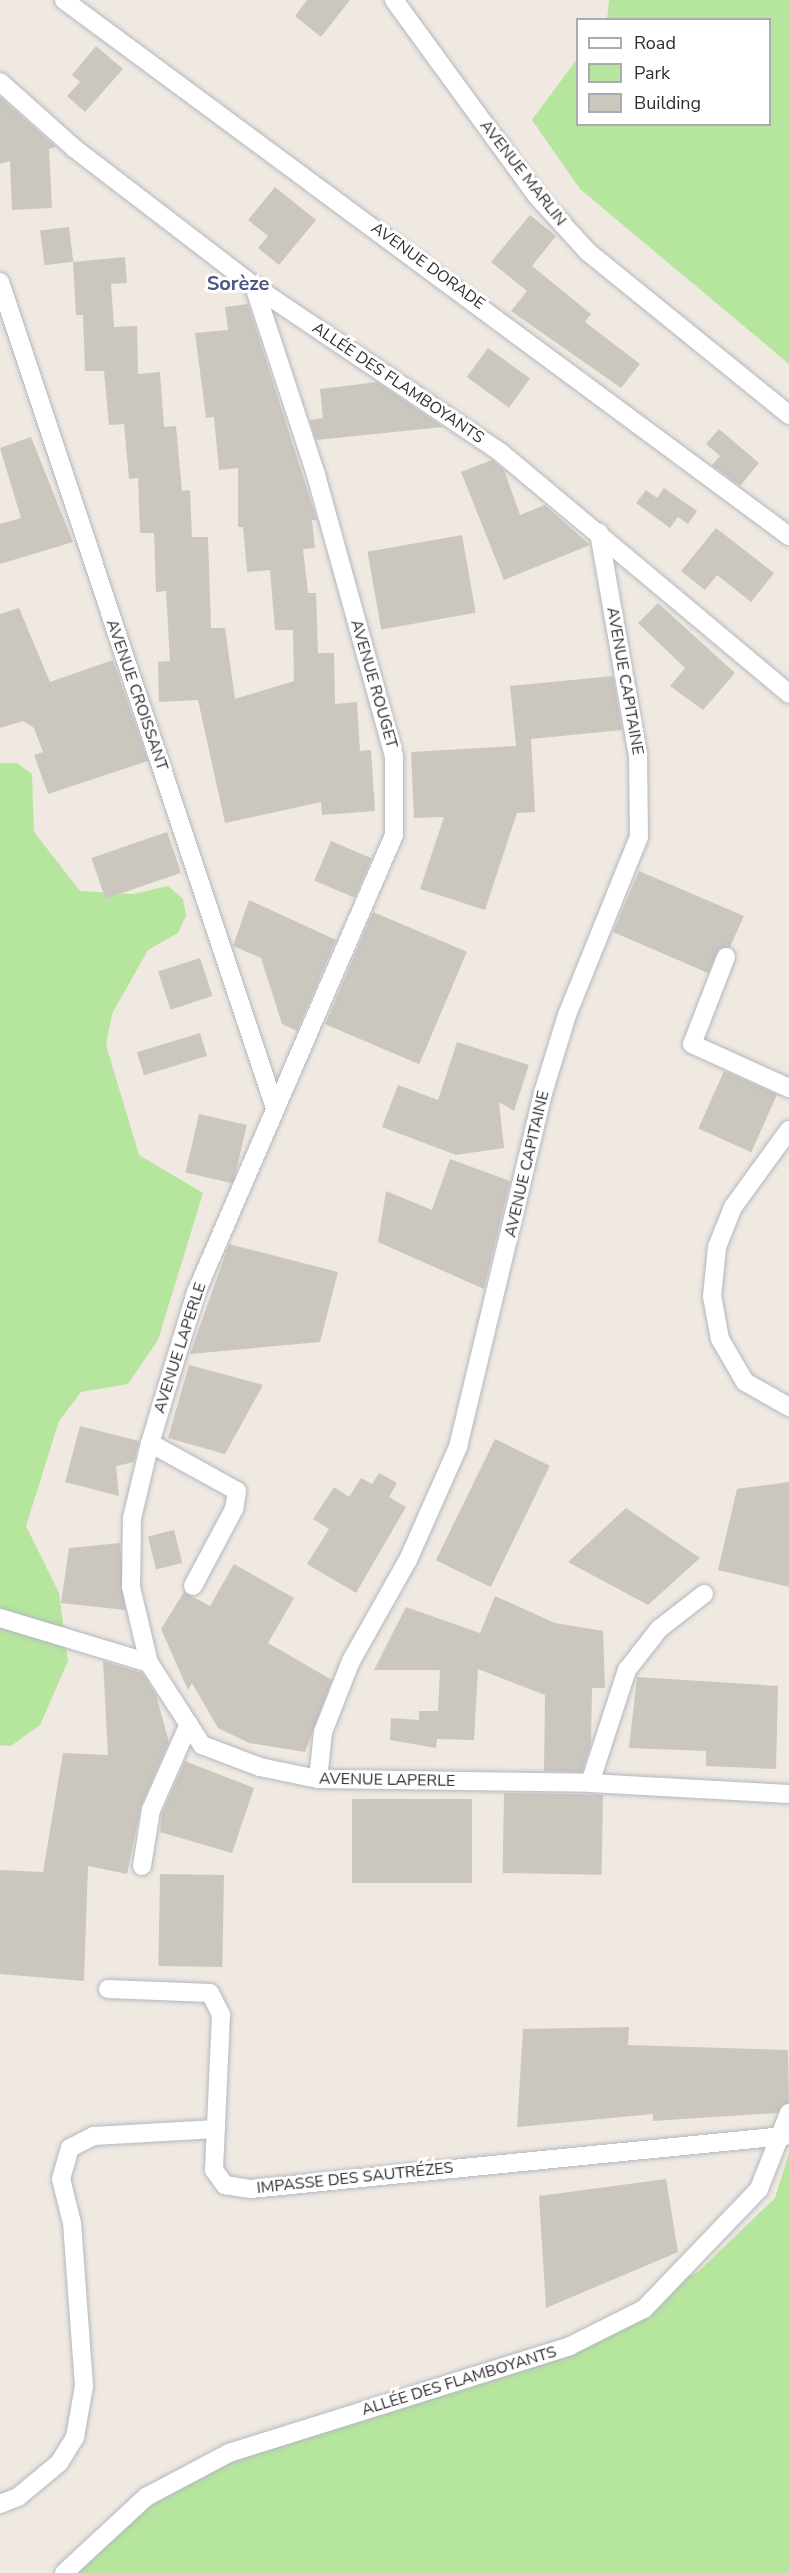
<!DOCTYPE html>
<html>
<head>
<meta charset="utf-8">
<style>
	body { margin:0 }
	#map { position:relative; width:789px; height:2573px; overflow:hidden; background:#efe9e1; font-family:"Nunito Sans",sans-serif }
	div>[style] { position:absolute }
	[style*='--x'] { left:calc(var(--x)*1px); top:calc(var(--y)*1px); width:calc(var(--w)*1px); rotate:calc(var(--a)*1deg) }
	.green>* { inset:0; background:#b6e59e }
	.building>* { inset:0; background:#cbc7bf; transform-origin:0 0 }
	.roads { filter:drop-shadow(0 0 2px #b4b7c1) drop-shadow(0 0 2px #b4b7c1) }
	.street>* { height:18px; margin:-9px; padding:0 9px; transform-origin:9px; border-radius:9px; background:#fff }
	span { translate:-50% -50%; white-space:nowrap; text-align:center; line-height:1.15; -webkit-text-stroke:6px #fff; paint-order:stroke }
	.street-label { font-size:16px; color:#2e2e2e }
	.quarter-label { font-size:20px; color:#4d5680; font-weight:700 }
	.legend { position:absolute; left:576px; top:18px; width:195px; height:108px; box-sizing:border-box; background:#fff; border:2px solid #ababab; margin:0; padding:8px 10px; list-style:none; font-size:18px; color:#2e2e2e }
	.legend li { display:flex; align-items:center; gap:12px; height:30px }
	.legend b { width:30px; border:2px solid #ababab }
</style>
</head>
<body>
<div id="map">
	<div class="green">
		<i style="clip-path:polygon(609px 0,789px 0,789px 364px,580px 189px,532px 120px,577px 59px,578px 124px,770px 124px,770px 20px,607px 19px)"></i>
		<i style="clip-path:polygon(0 763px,17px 763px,32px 774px,34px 832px,80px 891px,133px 894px,168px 886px,183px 899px,186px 916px,178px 933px,148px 950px,112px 1014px,106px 1045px,139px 1155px,203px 1193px,158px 1340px,128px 1384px,81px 1392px,59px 1421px,26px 1526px,59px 1593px,68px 1661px,40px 1725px,11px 1746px,0 1745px)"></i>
		<i style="clip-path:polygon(789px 2153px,789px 2573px,69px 2573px,104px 2535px,232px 2451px,595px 2329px,699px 2271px,775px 2198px)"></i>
	</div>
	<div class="building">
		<i style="clip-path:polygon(307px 0,350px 0,321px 37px,295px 16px)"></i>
		<i style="clip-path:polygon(96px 46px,123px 69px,85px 112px,67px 96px,80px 82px,72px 75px)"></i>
		<i style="clip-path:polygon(0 97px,56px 147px,49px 149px,52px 208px,12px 210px,10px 161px,0 164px)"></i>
		<i style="clip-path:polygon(275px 187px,316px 220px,279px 265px,258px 248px,268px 236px,248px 220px)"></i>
		<i style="clip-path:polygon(530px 215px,556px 236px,532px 266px,591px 314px,585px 322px,640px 364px,621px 388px,511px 311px,527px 291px,491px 262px)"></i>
		<i style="left:69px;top:227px;width:35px;height:29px;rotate:83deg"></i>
		<i style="clip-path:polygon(125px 257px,127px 283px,111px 284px,114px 327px,137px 326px,138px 374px,160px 372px,164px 427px,176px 426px,182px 491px,190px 490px,192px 537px,208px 537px,211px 628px,225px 628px,235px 699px,294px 681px,293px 630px,275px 630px,270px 570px,247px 572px,243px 527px,238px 527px,238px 468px,219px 470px,214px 417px,206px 418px,195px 333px,228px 330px,225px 307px,248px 304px,317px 520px,312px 520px,315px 548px,303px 549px,308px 593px,316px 593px,318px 653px,334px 653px,335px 704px,357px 702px,360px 751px,371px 750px,375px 811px,322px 815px,321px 802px,225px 823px,198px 700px,159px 702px,158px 662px,170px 661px,166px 591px,156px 592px,154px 533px,140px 533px,138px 478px,129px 479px,124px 424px,109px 425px,104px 371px,85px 371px,83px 315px,76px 315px,73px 262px)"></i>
		<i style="left:488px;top:348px;width:52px;height:36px;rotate:36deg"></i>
		<i style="clip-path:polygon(377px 382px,443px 427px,316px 440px,310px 420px,323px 418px,320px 389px)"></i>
		<i style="clip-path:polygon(719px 429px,759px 463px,740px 486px,712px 465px,720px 456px,706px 444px)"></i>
		<i style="clip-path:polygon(31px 437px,73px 542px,0 564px,0 524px,21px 518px,0 448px)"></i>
		<i style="clip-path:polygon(492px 460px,504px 470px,520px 515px,545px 505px,590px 545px,504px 580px,461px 472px)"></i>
		<i style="clip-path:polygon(664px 488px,697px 511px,688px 524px,678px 517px,670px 528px,636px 503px,646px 490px,657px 498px)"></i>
		<i style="clip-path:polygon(716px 528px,774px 573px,751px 602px,717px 575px,705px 590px,681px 571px)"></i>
		<i style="left:462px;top:535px;width:79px;height:96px;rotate:80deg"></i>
		<i style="clip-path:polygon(658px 603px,735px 673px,703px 710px,670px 686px,685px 668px,638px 623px)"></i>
		<i style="clip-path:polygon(19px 608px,50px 682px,113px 660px,148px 761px,48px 794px,34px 755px,43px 752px,34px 728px,23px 721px,0 728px,0 614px)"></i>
		<i style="clip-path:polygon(613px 676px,622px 730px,531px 739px,535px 812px,517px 813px,485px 910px,420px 889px,444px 817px,414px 818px,411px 752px,516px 746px,510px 686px)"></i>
		<i style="left:167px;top:832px;width:43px;height:80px;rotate:71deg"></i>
		<i style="left:331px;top:841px;width:44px;height:43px;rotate:23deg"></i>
		<i style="clip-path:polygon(639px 871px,744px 916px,730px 947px,719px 949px,708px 973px,613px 932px)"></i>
		<i style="clip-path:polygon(249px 900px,336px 940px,297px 1031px,282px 1024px,261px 958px,233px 946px)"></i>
		<i style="left:373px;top:912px;width:102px;height:122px;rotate:23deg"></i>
		<i style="left:200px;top:958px;width:40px;height:44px;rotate:72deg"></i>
		<i style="left:200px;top:1033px;width:24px;height:66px;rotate:73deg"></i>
		<i style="clip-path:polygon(457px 1042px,529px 1065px,514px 1111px,499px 1102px,504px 1148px,456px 1155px,382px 1127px,398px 1085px,438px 1100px)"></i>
		<i style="left:724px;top:1071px;width:58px;height:63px;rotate:24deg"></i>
		<i style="left:199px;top:1114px;width:49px;height:60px;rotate:13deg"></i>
		<i style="clip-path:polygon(450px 1159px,510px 1181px,484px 1289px,378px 1242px,386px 1191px,432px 1210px)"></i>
		<i style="clip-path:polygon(229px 1244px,338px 1272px,320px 1342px,190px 1354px)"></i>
		<i style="clip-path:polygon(189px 1365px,263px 1385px,225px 1454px,168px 1438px)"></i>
		<i style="clip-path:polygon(80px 1426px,139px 1441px,134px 1462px,116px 1466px,119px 1496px,65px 1482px)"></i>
		<i style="left:495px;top:1439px;width:61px;height:135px;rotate:26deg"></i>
		<i style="clip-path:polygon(379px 1473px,397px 1483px,389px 1497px,406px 1507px,356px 1593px,307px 1564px,329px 1529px,313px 1519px,334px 1487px,349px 1497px,361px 1478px,372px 1484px)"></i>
		<i style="clip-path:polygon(789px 1482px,789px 1587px,718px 1570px,737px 1489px)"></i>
		<i style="clip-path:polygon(626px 1508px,700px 1558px,648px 1605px,568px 1562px)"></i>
		<i style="left:174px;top:1530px;width:34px;height:27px;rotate:76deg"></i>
		<i style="clip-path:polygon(120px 1543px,125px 1610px,61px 1603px,69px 1548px)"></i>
		<i style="clip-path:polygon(234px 1564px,294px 1598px,268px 1643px,332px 1680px,305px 1752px,249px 1743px,218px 1728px,192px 1683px,188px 1690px,161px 1629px,184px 1592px,210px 1606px)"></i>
		<i style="clip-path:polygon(495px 1596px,555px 1623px,603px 1631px,605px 1688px,592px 1688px,591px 1744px,582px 1772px,544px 1771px,545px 1695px,478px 1669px,474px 1740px,437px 1739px,436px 1748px,390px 1740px,391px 1718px,419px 1720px,419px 1711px,438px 1711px,440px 1670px,374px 1670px,406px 1607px,480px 1633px)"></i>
		<i style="clip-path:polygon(103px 1661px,142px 1673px,156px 1695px,169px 1742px,141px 1806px,127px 1874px,88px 1866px,84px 1981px,0 1974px,0 1870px,43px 1872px,63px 1753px,108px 1755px)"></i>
		<i style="clip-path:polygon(637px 1677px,778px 1686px,776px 1769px,706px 1766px,706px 1751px,629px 1748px)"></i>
		<i style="clip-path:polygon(185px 1761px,254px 1788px,232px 1853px,160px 1832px,162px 1813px)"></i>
		<i style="left:504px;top:1793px;width:99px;height:80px;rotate:1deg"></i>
		<i style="left:352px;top:1799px;width:120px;height:84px"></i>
		<i style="left:160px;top:1874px;width:64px;height:92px;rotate:1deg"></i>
		<i style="clip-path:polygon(629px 2027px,628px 2045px,788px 2050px,789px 2102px,777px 2113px,653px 2121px,653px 2114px,517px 2127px,523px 2029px)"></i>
		<i style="clip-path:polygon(666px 2179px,678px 2252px,546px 2308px,539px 2196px)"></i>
	</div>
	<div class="roads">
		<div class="street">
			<i style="--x:64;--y:0;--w:902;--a:36.48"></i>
			<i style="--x:394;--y:0;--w:241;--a:53.9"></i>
			<i style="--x:536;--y:195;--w:77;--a:47.6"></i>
			<i style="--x:588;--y:252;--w:259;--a:39"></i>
			<i style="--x:0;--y:82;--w:99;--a:41.7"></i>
			<i style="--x:74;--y:148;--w:227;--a:37.5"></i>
			<i style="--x:254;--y:286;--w:297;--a:34"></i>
			<i style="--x:500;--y:452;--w:377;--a:39.9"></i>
			<i style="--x:0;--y:282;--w:871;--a:71.59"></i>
			<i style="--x:254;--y:286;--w:199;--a:71.8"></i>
			<i style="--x:316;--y:475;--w:292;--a:74.5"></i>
			<i style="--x:394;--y:756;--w:79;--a:90"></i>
			<i style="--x:394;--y:835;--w:498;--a:113.4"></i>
			<i style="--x:196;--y:1292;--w:158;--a:106.9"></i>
			<i style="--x:150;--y:1443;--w:77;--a:103.5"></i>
			<i style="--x:132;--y:1518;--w:69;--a:90.8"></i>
			<i style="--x:131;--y:1587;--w:78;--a:76.7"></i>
			<i style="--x:149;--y:1663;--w:98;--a:57.1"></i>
			<i style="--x:202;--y:1745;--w:62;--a:20.8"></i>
			<i style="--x:260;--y:1767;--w:59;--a:11.7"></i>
			<i style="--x:318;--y:1779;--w:272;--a:0.8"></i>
			<i style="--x:590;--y:1783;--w:199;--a:3.2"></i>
			<i style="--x:726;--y:957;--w:93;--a:111.3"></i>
			<i style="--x:692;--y:1044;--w:107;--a:24.4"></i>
			<i style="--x:789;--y:1130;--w:95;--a:126"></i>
			<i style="--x:733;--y:1207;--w:43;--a:111.8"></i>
			<i style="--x:717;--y:1247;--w:49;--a:95.8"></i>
			<i style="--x:712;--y:1296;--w:44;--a:79.5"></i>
			<i style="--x:720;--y:1339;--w:50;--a:59.8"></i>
			<i style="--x:745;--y:1382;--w:51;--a:29.6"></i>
			<i style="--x:150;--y:1443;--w:99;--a:28.9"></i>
			<i style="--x:237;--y:1491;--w:18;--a:99"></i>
			<i style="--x:234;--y:1509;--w:87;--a:118"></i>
			<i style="--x:0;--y:1618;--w:156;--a:16.8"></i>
			<i style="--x:318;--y:1779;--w:47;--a:-83.9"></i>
			<i style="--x:323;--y:1732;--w:76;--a:-68.5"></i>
			<i style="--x:351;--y:1661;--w:116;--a:-60.6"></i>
			<i style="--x:408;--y:1560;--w:124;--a:-66.1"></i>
			<i style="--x:458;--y:1447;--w:364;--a:-76.5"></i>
			<i style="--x:543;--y:1093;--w:82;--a:-72.9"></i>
			<i style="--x:567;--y:1015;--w:192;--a:-68"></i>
			<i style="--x:639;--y:837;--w:81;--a:-90.7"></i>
			<i style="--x:638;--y:756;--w:227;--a:-99.9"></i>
			<i style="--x:590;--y:1783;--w:119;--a:-71.9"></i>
			<i style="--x:627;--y:1670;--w:52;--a:-52"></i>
			<i style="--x:659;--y:1629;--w:57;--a:-37.9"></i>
			<i style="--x:142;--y:1866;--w:57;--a:-80.9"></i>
			<i style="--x:151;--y:1810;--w:94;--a:-66.2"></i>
			<i style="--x:108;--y:1989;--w:102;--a:2.2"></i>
			<i style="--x:210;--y:1993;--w:25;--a:63"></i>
			<i style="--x:221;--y:2015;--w:155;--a:92.6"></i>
			<i style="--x:214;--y:2170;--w:19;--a:54"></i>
			<i style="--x:225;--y:2185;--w:26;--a:9"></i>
			<i style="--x:251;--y:2189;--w:536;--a:-5.68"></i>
			<i style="--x:0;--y:2504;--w:19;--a:-21"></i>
			<i style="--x:18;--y:2497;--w:53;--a:-39.7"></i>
			<i style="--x:59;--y:2463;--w:31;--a:-58"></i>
			<i style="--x:75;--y:2437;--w:52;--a:-80"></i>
			<i style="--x:84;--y:2386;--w:163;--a:-94.2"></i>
			<i style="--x:72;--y:2223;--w:45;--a:-104"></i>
			<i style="--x:61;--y:2179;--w:32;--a:-74"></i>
			<i style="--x:70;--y:2148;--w:27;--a:-27"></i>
			<i style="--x:94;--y:2136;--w:122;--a:-3.3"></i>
			<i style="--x:64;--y:2573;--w:112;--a:-42.8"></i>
			<i style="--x:146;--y:2497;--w:94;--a:-27.9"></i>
			<i style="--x:229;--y:2453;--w:357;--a:-17.4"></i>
			<i style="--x:570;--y:2346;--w:83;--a:-26.6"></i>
			<i style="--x:644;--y:2309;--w:166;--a:-46.2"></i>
			<i style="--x:759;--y:2189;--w:82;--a:-68.5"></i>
		</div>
	</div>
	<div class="street-label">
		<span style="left:523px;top:173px;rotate:52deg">AVENUE MARLIN</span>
		<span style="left:428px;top:266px;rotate:36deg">AVENUE DORADE</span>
		<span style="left:398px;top:383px;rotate:34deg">ALLÉE DES FLAMBOYANTS</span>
		<span style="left:625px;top:681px;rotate:80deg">AVENUE CAPITAINE</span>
		<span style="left:374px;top:684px;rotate:74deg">AVENUE ROUGET</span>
		<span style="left:137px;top:695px;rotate:71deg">AVENUE CROISSANT</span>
		<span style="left:527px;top:1164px;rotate:-77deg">AVENUE CAPITAINE</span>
		<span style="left:180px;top:1348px;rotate:-72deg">AVENUE LAPERLE</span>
		<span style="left:387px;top:1780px;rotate:1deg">AVENUE LAPERLE</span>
		<span style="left:355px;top:2178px;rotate:-6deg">IMPASSE DES SAUTRÉZES</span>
		<span style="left:459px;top:2381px;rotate:-17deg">ALLÉE DES FLAMBOYANTS</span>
	</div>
	<div class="quarter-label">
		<span style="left:238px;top:283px">Sorèze</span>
	</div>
	<ul class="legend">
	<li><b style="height:8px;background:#fff"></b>Road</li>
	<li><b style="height:16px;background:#b6e59e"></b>Park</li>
	<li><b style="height:16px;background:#cbc7bf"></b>Building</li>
	</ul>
</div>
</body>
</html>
